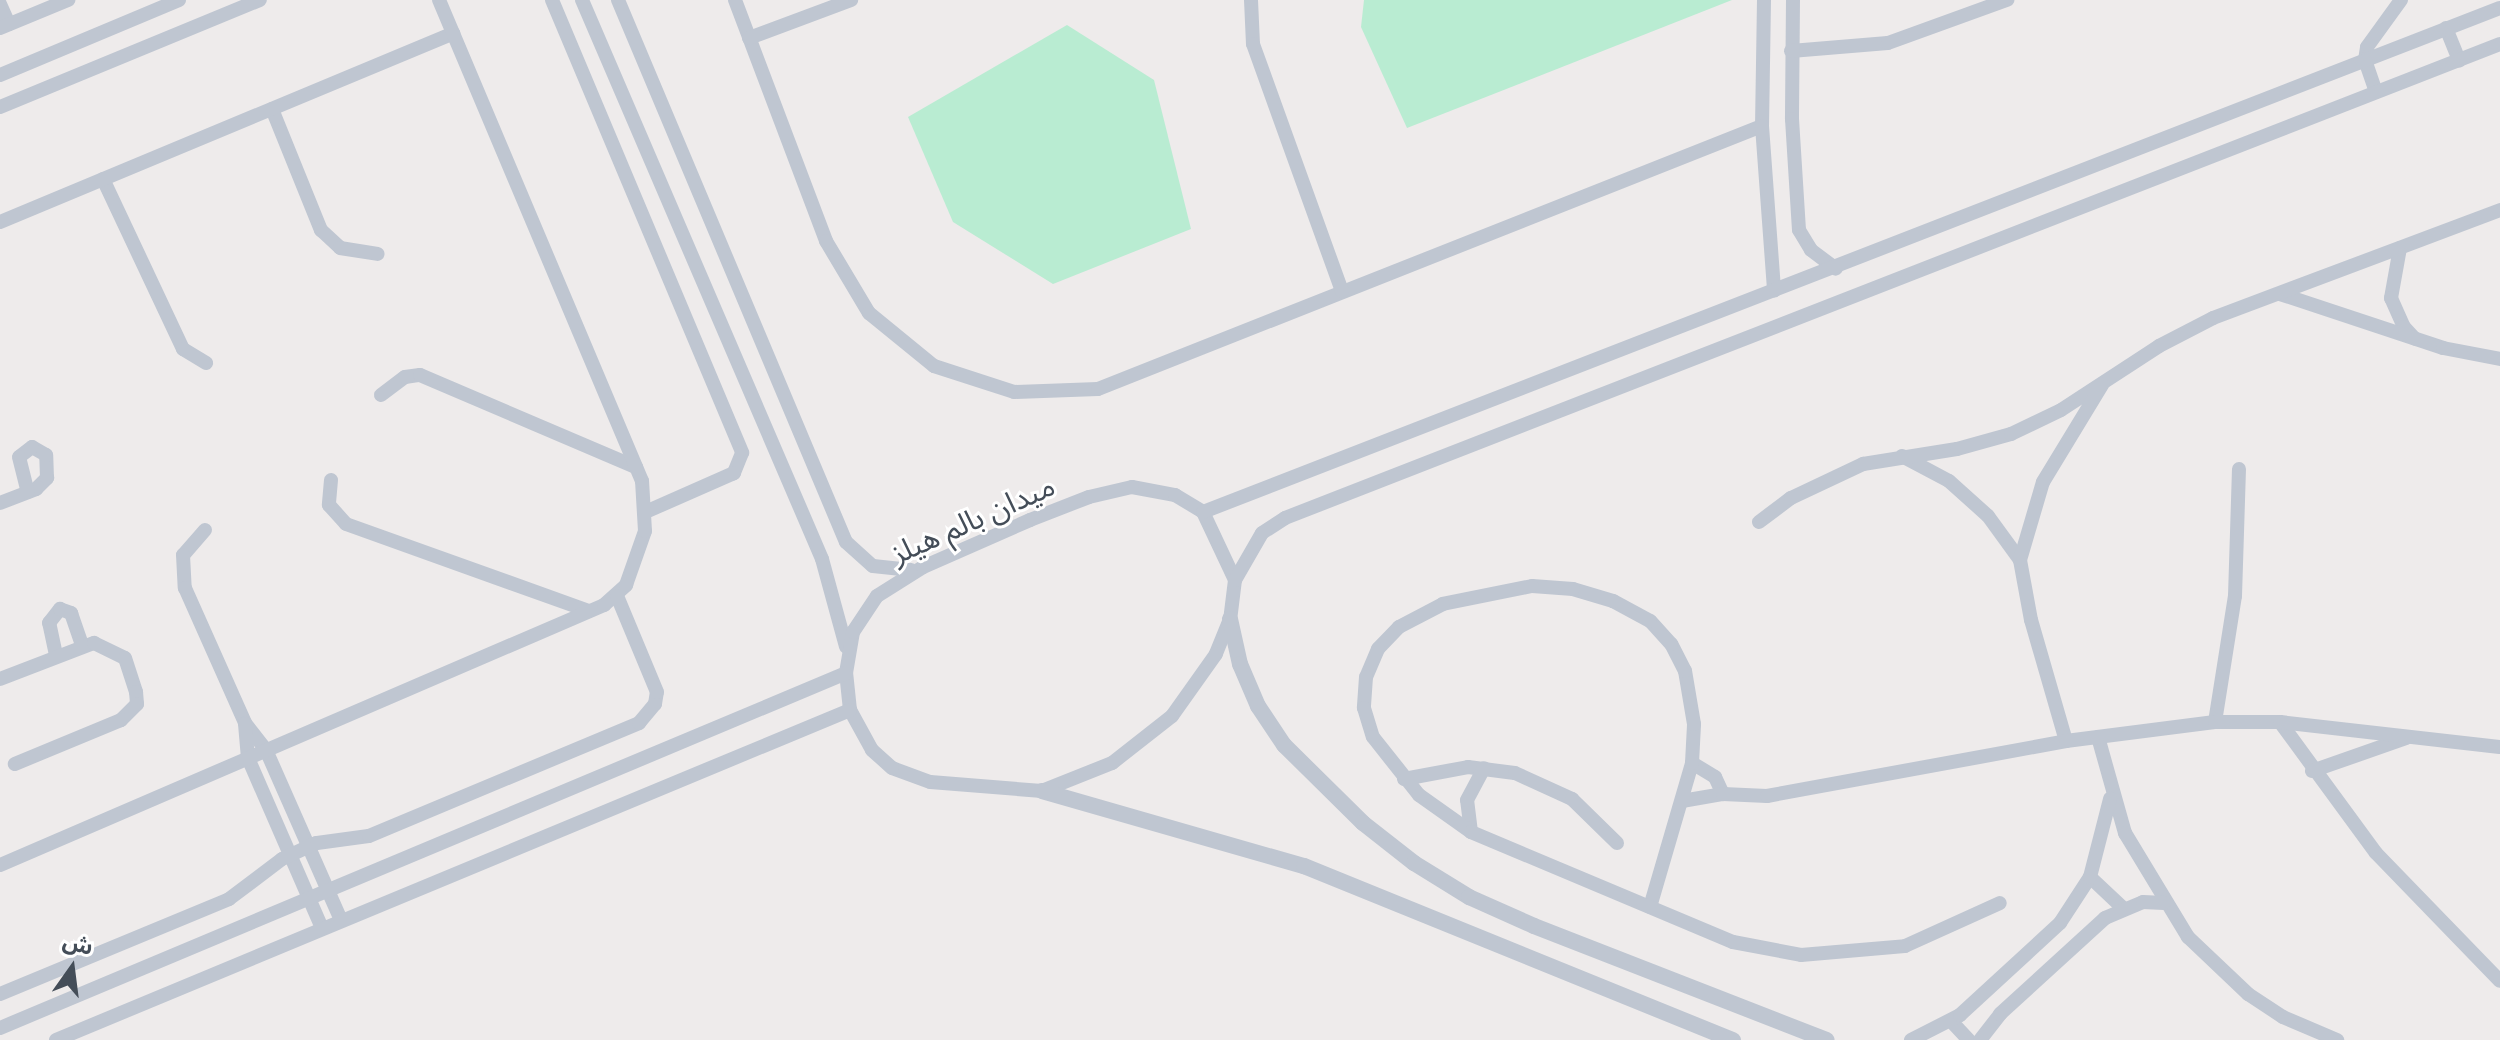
<!DOCTYPE html>
<html>
<head>
<meta charset="utf-8">
<style>
	body { margin:0 }
	#map { position:relative; width:2500px; height:1040px; overflow:hidden; background:#eeebeb; font-family:Karla,"Noto Sans Arabic",sans-serif }
	div>[style] { position:absolute }
	[style*='--x'] { left:calc(var(--x)*1px); top:calc(var(--y)*1px); width:calc(var(--w)*1px); rotate:calc(var(--a)*1deg) }
	.green>* { inset:0; background:#b9ecd2 }
	.minor>* { height:14px; margin:-7px; padding:0 7px; transform-origin:7px; border-radius:7px; background:#bfc6d1 }
	.tertiary>* { height:16px; margin:-8px; padding:0 8px; transform-origin:8px; border-radius:8px; background:#bfc6d1 }
	span { translate:-50% -50%; white-space:nowrap; text-align:center; line-height:1.15; -webkit-text-stroke:6px #fff; paint-order:stroke }
	.street-label { font-size:30px; color:#444d58 }
	.north { position:absolute; left:32px; top:928px; width:80px; height:80px; -webkit-text-stroke:6px #fff; paint-order:stroke; rotate:14deg; font-size:22px; font-weight:700; line-height:32px; text-align:center; color:#444d58 }
	.north::after { content:''; display:block; margin:auto; width:28px; height:36px; background:#444d58; clip-path:polygon(50% 0,100% 100%,50% 72%,0 100%) }
</style>
</head>
<body>
<div id="map">
	<div class="green">
		<i style="clip-path:polygon(1364px 0,1732px 0,1407px 128px,1361px 27px)"></i>
		<i style="clip-path:polygon(1067px 25px,1154px 80px,1191px 229px,1053px 284px,953px 222px,908px 117px)"></i>
	</div>
	<div class="minor">
		<i style="--x:552;--y:0;--w:491;--a:67.2"></i>
		<i style="--x:742;--y:453;--w:22;--a:112"></i>
		<i style="--x:734;--y:473;--w:94;--a:156.2"></i>
		<i style="--x:582;--y:0;--w:608;--a:66.76"></i>
		<i style="--x:822;--y:559;--w:91;--a:74.7"></i>
		<i style="--x:618;--y:0;--w:588;--a:67.19"></i>
		<i style="--x:846;--y:542;--w:36;--a:42"></i>
		<i style="--x:873;--y:566;--w:38;--a:6"></i>
		<i style="--x:735;--y:0;--w:258;--a:69.3"></i>
		<i style="--x:826;--y:241;--w:84;--a:59.2"></i>
		<i style="--x:869;--y:313;--w:84;--a:39.2"></i>
		<i style="--x:934;--y:366;--w:84;--a:18"></i>
		<i style="--x:1014;--y:392;--w:84;--a:-2"></i>
		<i style="--x:1098;--y:389;--w:714;--a:-21.61"></i>
		<i style="--x:1251;--y:0;--w:44;--a:87.4"></i>
		<i style="--x:1253;--y:44;--w:263;--a:70.2"></i>
		<i style="--x:1764;--y:0;--w:126;--a:90.9"></i>
		<i style="--x:1762;--y:126;--w:165;--a:85.8"></i>
		<i style="--x:1793;--y:0;--w:119;--a:90.5"></i>
		<i style="--x:1792;--y:119;--w:111;--a:86.4"></i>
		<i style="--x:1799;--y:230;--w:23;--a:59"></i>
		<i style="--x:1811;--y:250;--w:31;--a:37"></i>
		<i style="--x:0;--y:4;--w:22;--a:66"></i>
		<i style="--x:0;--y:28;--w:74;--a:-22.4"></i>
		<i style="--x:2446;--y:28;--w:35;--a:68"></i>
		<i style="--x:749;--y:38;--w:109;--a:-20.4"></i>
		<i style="--x:1791;--y:51;--w:97;--a:-4.7"></i>
		<i style="--x:1888;--y:43;--w:127;--a:-19.9"></i>
		<i style="--x:0;--y:75;--w:194;--a:-22.7"></i>
		<i style="--x:2376;--y:92;--w:34;--a:-109"></i>
		<i style="--x:2365;--y:60;--w:13;--a:-81"></i>
		<i style="--x:2367;--y:47;--w:58;--a:-54.1"></i>
		<i style="--x:0;--y:107;--w:281;--a:-22.4"></i>
		<i style="--x:272;--y:109;--w:131;--a:68"></i>
		<i style="--x:321;--y:230;--w:26;--a:43"></i>
		<i style="--x:340;--y:248;--w:38;--a:9"></i>
		<i style="--x:103;--y:179;--w:188;--a:64.8"></i>
		<i style="--x:183;--y:349;--w:27;--a:31"></i>
		<i style="--x:0;--y:222;--w:491;--a:-22.6"></i>
		<i style="--x:2400;--y:248;--w:51;--a:100.2"></i>
		<i style="--x:2391;--y:298;--w:32;--a:66"></i>
		<i style="--x:2404;--y:327;--w:16;--a:47"></i>
		<i style="--x:2280;--y:294;--w:172;--a:18.3"></i>
		<i style="--x:2443;--y:348;--w:58;--a:10.9"></i>
		<i style="--x:381;--y:395;--w:30;--a:-37"></i>
		<i style="--x:405;--y:377;--w:15;--a:-8"></i>
		<i style="--x:420;--y:375;--w:235;--a:23.1"></i>
		<i style="--x:1902;--y:456;--w:53;--a:28"></i>
		<i style="--x:1949;--y:481;--w:52;--a:41.9"></i>
		<i style="--x:1988;--y:516;--w:54;--a:54"></i>
		<i style="--x:331;--y:480;--w:25;--a:95"></i>
		<i style="--x:329;--y:505;--w:25;--a:48"></i>
		<i style="--x:346;--y:524;--w:258;--a:19.7"></i>
		<i style="--x:1132;--y:487;--w:44;--a:10.5"></i>
		<i style="--x:1175;--y:495;--w:33;--a:31"></i>
		<i style="--x:1203;--y:512;--w:75;--a:64.8"></i>
		<i style="--x:1235;--y:580;--w:39;--a:97"></i>
		<i style="--x:1230;--y:619;--w:38;--a:112"></i>
		<i style="--x:1216;--y:654;--w:76;--a:125.4"></i>
		<i style="--x:1172;--y:716;--w:76;--a:141.9"></i>
		<i style="--x:1112;--y:763;--w:75;--a:158.2"></i>
		<i style="--x:1042;--y:791;--w:112;--a:-175.4"></i>
		<i style="--x:930;--y:782;--w:40;--a:-159.8"></i>
		<i style="--x:892;--y:768;--w:27;--a:-138"></i>
		<i style="--x:872;--y:750;--w:46;--a:-118.8"></i>
		<i style="--x:850;--y:710;--w:37;--a:-96"></i>
		<i style="--x:846;--y:673;--w:42;--a:-80.3"></i>
		<i style="--x:853;--y:632;--w:43;--a:-56.3"></i>
		<i style="--x:877;--y:596;--w:54;--a:-32.2"></i>
		<i style="--x:923;--y:567;--w:117;--a:-23.7"></i>
		<i style="--x:1030;--y:520;--w:63;--a:-21.3"></i>
		<i style="--x:1089;--y:497;--w:44;--a:-13.1"></i>
		<i style="--x:0;--y:503;--w:39;--a:-21"></i>
		<i style="--x:36;--y:489;--w:16;--a:-45"></i>
		<i style="--x:47;--y:478;--w:23;--a:-92"></i>
		<i style="--x:46;--y:455;--w:16;--a:-150"></i>
		<i style="--x:32;--y:447;--w:16;--a:142"></i>
		<i style="--x:19;--y:457;--w:36;--a:76"></i>
		<i style="--x:1203;--y:512;--w:1391;--a:-21.24"></i>
		<i style="--x:1759;--y:522;--w:40;--a:-37"></i>
		<i style="--x:1791;--y:498;--w:80;--a:-25.3"></i>
		<i style="--x:1863;--y:464;--w:95;--a:-9.1"></i>
		<i style="--x:1957;--y:449;--w:56;--a:-15.5"></i>
		<i style="--x:2011;--y:434;--w:55;--a:-25.6"></i>
		<i style="--x:2061;--y:410;--w:117;--a:-33.1"></i>
		<i style="--x:2159;--y:346;--w:61;--a:-27.4"></i>
		<i style="--x:2213;--y:318;--w:307;--a:-20.6"></i>
		<i style="--x:205;--y:530;--w:33;--a:131"></i>
		<i style="--x:183;--y:555;--w:33;--a:87"></i>
		<i style="--x:185;--y:588;--w:148;--a:66"></i>
		<i style="--x:245;--y:723;--w:34;--a:52"></i>
		<i style="--x:266;--y:750;--w:184;--a:66.2"></i>
		<i style="--x:1235;--y:580;--w:54;--a:-60.1"></i>
		<i style="--x:1262;--y:533;--w:27;--a:-33"></i>
		<i style="--x:1285;--y:518;--w:1304;--a:-21.31"></i>
		<i style="--x:56;--y:655;--w:33;--a:-102"></i>
		<i style="--x:49;--y:623;--w:18;--a:-52"></i>
		<i style="--x:60;--y:609;--w:12;--a:20"></i>
		<i style="--x:71;--y:613;--w:34;--a:71"></i>
		<i style="--x:0;--y:679;--w:101;--a:-21"></i>
		<i style="--x:94;--y:643;--w:34;--a:26"></i>
		<i style="--x:125;--y:658;--w:36;--a:72"></i>
		<i style="--x:136;--y:692;--w:12;--a:85"></i>
		<i style="--x:137;--y:704;--w:23;--a:135"></i>
		<i style="--x:121;--y:720;--w:115;--a:157.5"></i>
		<i style="--x:2215;--y:722;--w:128;--a:-81"></i>
		<i style="--x:2235;--y:596;--w:127;--a:-88.2"></i>
		<i style="--x:2280;--y:722;--w:162;--a:53.8"></i>
		<i style="--x:2376;--y:853;--w:178;--a:45.9"></i>
		<i style="--x:245;--y:724;--w:34;--a:85"></i>
		<i style="--x:248;--y:758;--w:183;--a:66.5"></i>
		<i style="--x:2098;--y:737;--w:100;--a:74.3"></i>
		<i style="--x:2125;--y:833;--w:122;--a:58.8"></i>
		<i style="--x:2188;--y:937;--w:83;--a:43.5"></i>
		<i style="--x:2248;--y:994;--w:42;--a:33.3"></i>
		<i style="--x:2283;--y:1017;--w:59;--a:23.1"></i>
		<i style="--x:2066;--y:741;--w:126;--a:-106.1"></i>
		<i style="--x:2031;--y:620;--w:61;--a:-100.4"></i>
		<i style="--x:2020;--y:560;--w:81;--a:-73.6"></i>
		<i style="--x:2043;--y:482;--w:114;--a:-58.7"></i>
		<i style="--x:1692;--y:763;--w:27;--a:31"></i>
		<i style="--x:1715;--y:777;--w:19;--a:65"></i>
		<i style="--x:2312;--y:771;--w:100;--a:-19.3"></i>
		<i style="--x:1404;--y:779;--w:65;--a:-10.6"></i>
		<i style="--x:1468;--y:767;--w:47;--a:7.3"></i>
		<i style="--x:1515;--y:773;--w:63;--a:24.5"></i>
		<i style="--x:1572;--y:799;--w:63;--a:44.4"></i>
		<i style="--x:1682;--y:801;--w:42;--a:-9.7"></i>
		<i style="--x:1723;--y:794;--w:44;--a:2.6"></i>
		<i style="--x:1767;--y:796;--w:304;--a:-10.4"></i>
		<i style="--x:2066;--y:741;--w:150;--a:-7.3"></i>
		<i style="--x:2215;--y:722;--w:65;--a:0"></i>
		<i style="--x:2280;--y:722;--w:221;--a:6.5"></i>
		<i style="--x:1471;--y:832;--w:32;--a:-97"></i>
		<i style="--x:1467;--y:800;--w:36;--a:-62"></i>
		<i style="--x:0;--y:865;--w:658;--a:-23.29"></i>
		<i style="--x:604;--y:605;--w:30;--a:-42"></i>
		<i style="--x:626;--y:585;--w:57;--a:-70.6"></i>
		<i style="--x:645;--y:531;--w:50;--a:-93.4"></i>
		<i style="--x:642;--y:481;--w:522;--a:-112.88"></i>
		<i style="--x:2090;--y:877;--w:45;--a:43.2"></i>
		<i style="--x:1650;--y:907;--w:150;--a:-73.7"></i>
		<i style="--x:1692;--y:763;--w:39;--a:-87"></i>
		<i style="--x:1694;--y:724;--w:54;--a:-99.6"></i>
		<i style="--x:1685;--y:671;--w:30;--a:-117"></i>
		<i style="--x:1671;--y:644;--w:31;--a:-132"></i>
		<i style="--x:1650;--y:621;--w:42;--a:-151.6"></i>
		<i style="--x:1613;--y:601;--w:42;--a:-163.3"></i>
		<i style="--x:1573;--y:589;--w:41;--a:-175.8"></i>
		<i style="--x:1532;--y:586;--w:91;--a:168.6"></i>
		<i style="--x:1443;--y:604;--w:50;--a:152.4"></i>
		<i style="--x:1399;--y:627;--w:30;--a:134"></i>
		<i style="--x:1378;--y:649;--w:30;--a:113"></i>
		<i style="--x:1366;--y:677;--w:31;--a:94"></i>
		<i style="--x:1364;--y:708;--w:30;--a:73"></i>
		<i style="--x:1373;--y:737;--w:74;--a:51.6"></i>
		<i style="--x:1419;--y:795;--w:64;--a:35.4"></i>
		<i style="--x:1471;--y:832;--w:284;--a:22.8"></i>
		<i style="--x:1733;--y:942;--w:69;--a:10.8"></i>
		<i style="--x:1801;--y:955;--w:104;--a:-4.9"></i>
		<i style="--x:1905;--y:946;--w:104;--a:-24.4"></i>
		<i style="--x:0;--y:994;--w:248;--a:-22.5"></i>
		<i style="--x:229;--y:899;--w:66;--a:-37"></i>
		<i style="--x:282;--y:859;--w:38;--a:-25"></i>
		<i style="--x:317;--y:843;--w:52;--a:-7.7"></i>
		<i style="--x:369;--y:836;--w:293;--a:-22.7"></i>
		<i style="--x:639;--y:723;--w:25;--a:-50"></i>
		<i style="--x:655;--y:704;--w:12;--a:-81"></i>
		<i style="--x:657;--y:692;--w:104;--a:-112.6"></i>
		<i style="--x:1951;--y:1021;--w:26;--a:47"></i>
		<i style="--x:0;--y:1028;--w:917;--a:-22.76"></i>
		<i style="--x:56;--y:1040;--w:860;--a:-22.57"></i>
		<i style="--x:1911;--y:1040;--w:55;--a:-27"></i>
		<i style="--x:1960;--y:1015;--w:136;--a:-42.6"></i>
		<i style="--x:2060;--y:923;--w:55;--a:-56.9"></i>
		<i style="--x:2090;--y:877;--w:81;--a:-75.6"></i>
		<i style="--x:1980;--y:1040;--w:33;--a:-52"></i>
		<i style="--x:2000;--y:1014;--w:142;--a:-42.4"></i>
		<i style="--x:2105;--y:918;--w:41;--a:-22.8"></i>
		<i style="--x:2143;--y:902;--w:21;--a:3"></i>
	</div>
	<div class="tertiary">
		<i style="--x:1230;--y:619;--w:46;--a:77.5"></i>
		<i style="--x:1240;--y:664;--w:46;--a:66.8"></i>
		<i style="--x:1258;--y:706;--w:47;--a:56.3"></i>
		<i style="--x:1284;--y:745;--w:111;--a:44.6"></i>
		<i style="--x:1363;--y:823;--w:65;--a:38.1"></i>
		<i style="--x:1414;--y:863;--w:65;--a:31.7"></i>
		<i style="--x:1469;--y:897;--w:71;--a:24"></i>
		<i style="--x:1534;--y:926;--w:314;--a:21.3"></i>
		<i style="--x:1042;--y:791;--w:273;--a:16"></i>
		<i style="--x:1304;--y:866;--w:463;--a:22.1"></i>
	</div>
	<div class="street-label">
		<span style="left:973px;top:520px;rotate:-24deg">ميدان بالم هيلز</span>
	</div>
	<div class="north">ش</div>
</div>
</body>
</html>
